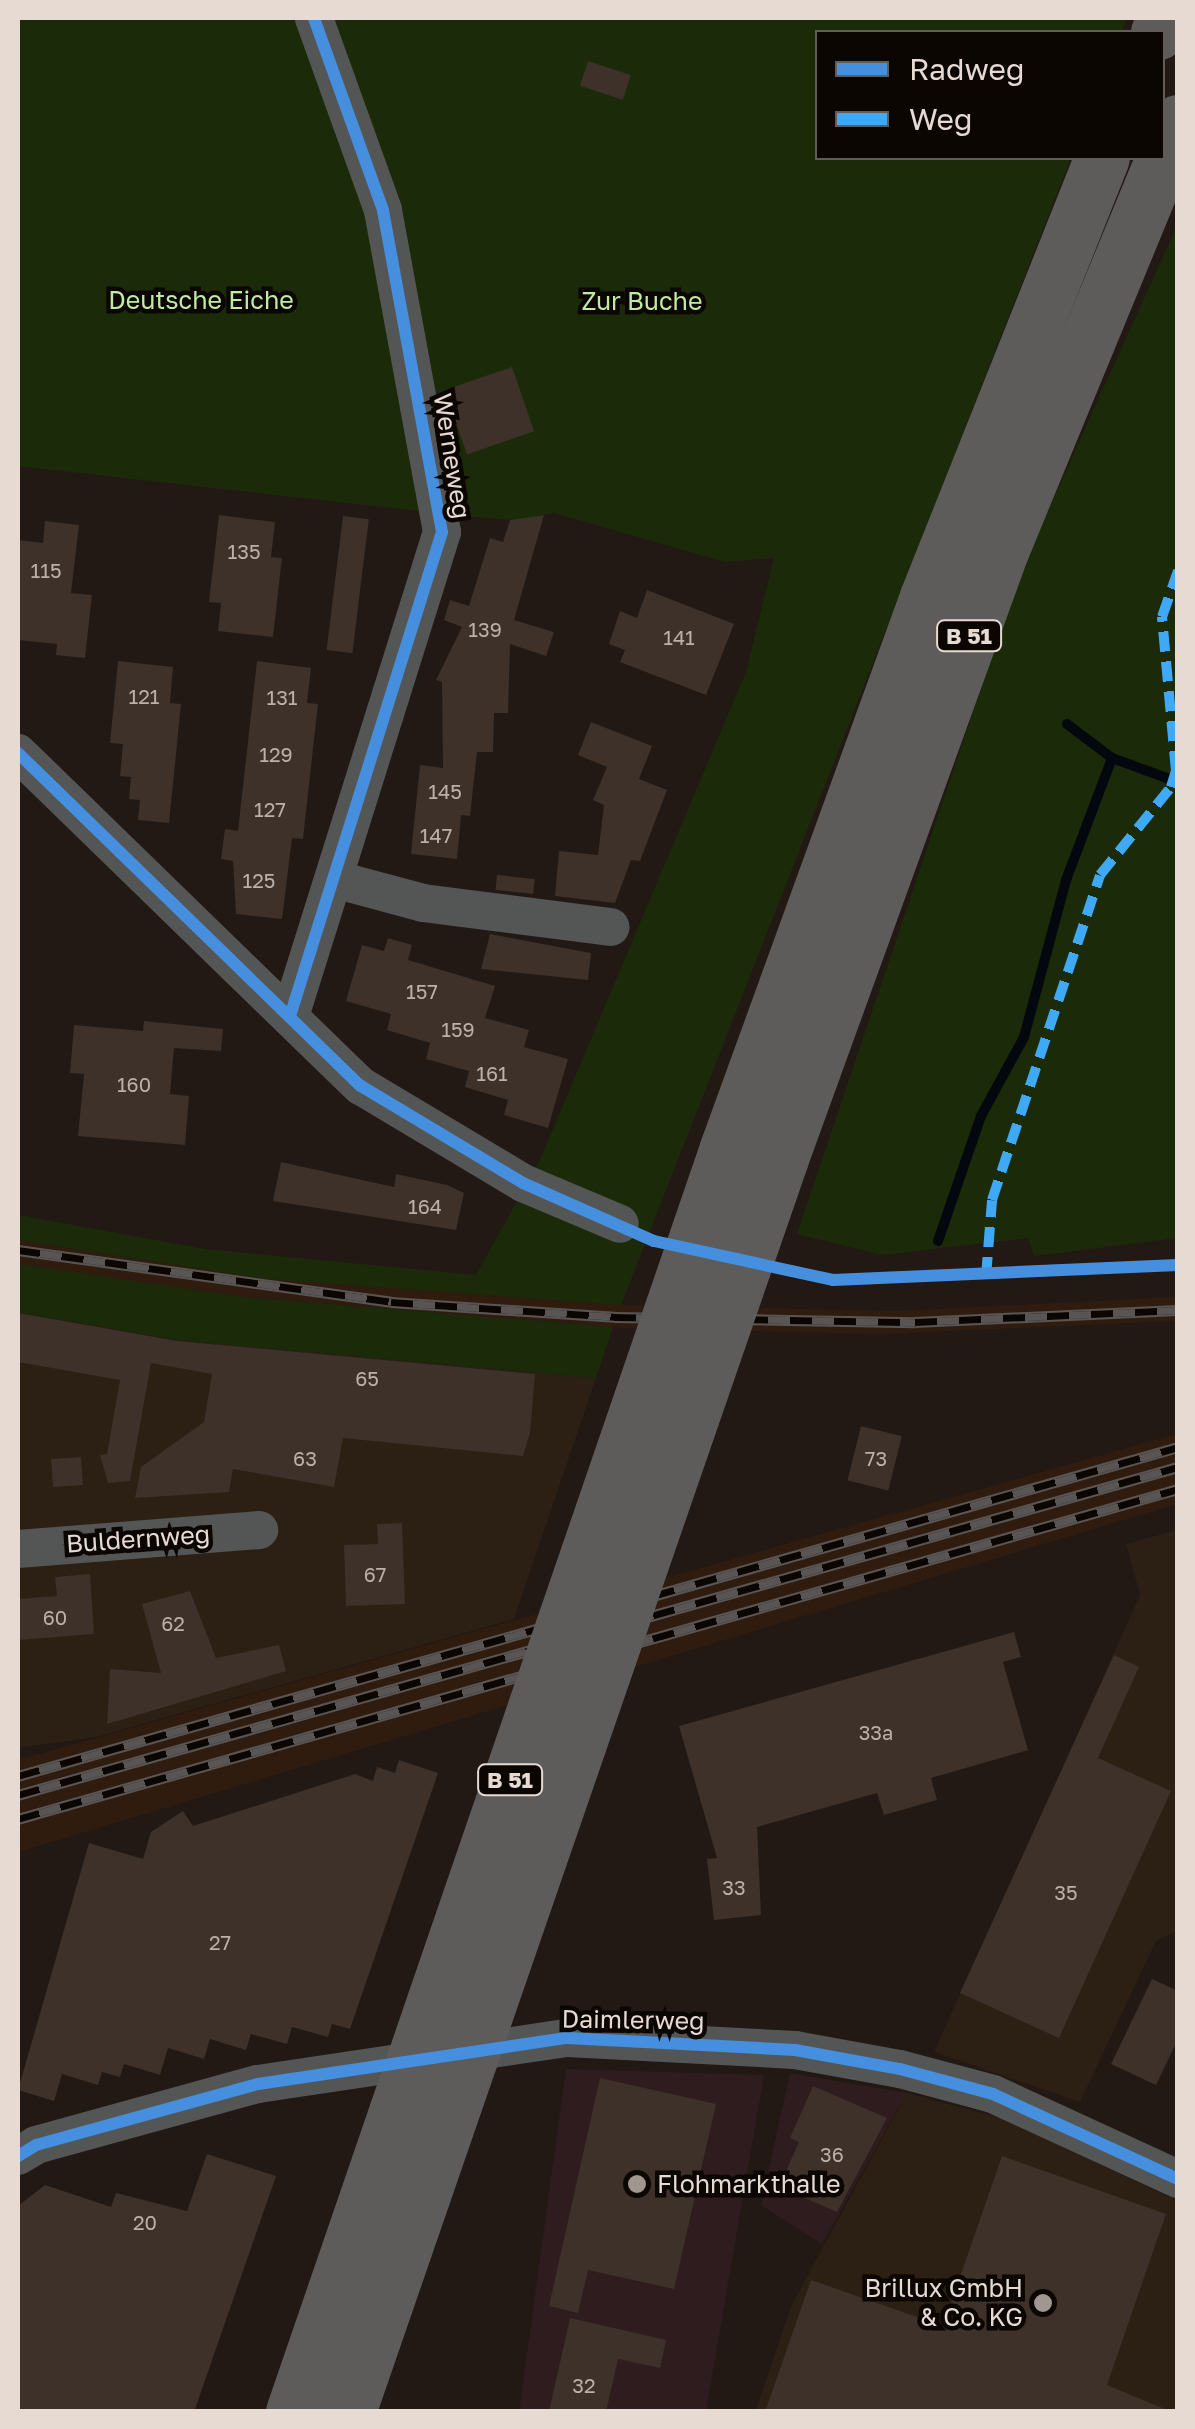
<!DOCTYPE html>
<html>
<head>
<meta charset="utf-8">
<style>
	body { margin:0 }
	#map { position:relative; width:1195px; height:2429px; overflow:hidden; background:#221914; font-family:"Golos Text",sans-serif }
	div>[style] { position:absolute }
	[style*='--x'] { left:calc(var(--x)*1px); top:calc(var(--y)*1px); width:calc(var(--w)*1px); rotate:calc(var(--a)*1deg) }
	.commercial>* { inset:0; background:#2e1c1f }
	.industrial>* { inset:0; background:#2c1f14 }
	.built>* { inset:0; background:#301c0f }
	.green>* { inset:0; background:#1b2b0a }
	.stream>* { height:10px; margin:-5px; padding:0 5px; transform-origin:5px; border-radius:5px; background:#03080e }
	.building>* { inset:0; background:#3d3129; transform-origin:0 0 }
	.street>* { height:38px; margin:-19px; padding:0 19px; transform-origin:19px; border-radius:19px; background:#545655 }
	.highway>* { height:55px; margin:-27.5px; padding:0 27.5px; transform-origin:27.5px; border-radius:27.5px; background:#5d5c5b }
	.rail>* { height:11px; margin-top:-5.5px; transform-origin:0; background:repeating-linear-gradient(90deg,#0c0603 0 22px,#585554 0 44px); box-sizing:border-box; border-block:2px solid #585554 }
	.highway-bridge>* { height:55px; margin:-27.5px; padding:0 27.5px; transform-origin:27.5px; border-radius:27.5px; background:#5d5c5b }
	.quiet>* { height:10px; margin-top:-5px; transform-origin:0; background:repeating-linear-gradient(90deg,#3fa9f5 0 20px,transparent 0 30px) }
	.cycleway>* { height:12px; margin:-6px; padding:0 6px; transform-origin:6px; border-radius:6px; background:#468fdf }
	.dots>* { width:28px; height:28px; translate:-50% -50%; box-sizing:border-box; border:5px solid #0c0603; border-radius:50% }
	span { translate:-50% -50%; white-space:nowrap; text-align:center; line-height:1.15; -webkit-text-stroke:9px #0c0603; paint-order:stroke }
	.number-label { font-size:20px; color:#bcb0a8 }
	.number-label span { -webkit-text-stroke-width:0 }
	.shield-label span { padding:2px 8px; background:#0c0603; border:2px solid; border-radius:8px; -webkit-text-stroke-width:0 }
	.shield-label { font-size:22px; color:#e6dad3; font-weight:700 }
	.park-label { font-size:25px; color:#c1eaa2 }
	.street-label { font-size:25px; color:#e6dad3 }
	.poi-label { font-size:25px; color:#e6dad3 }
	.left { translate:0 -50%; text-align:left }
	.right { translate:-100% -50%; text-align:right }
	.frame { position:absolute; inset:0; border:20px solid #e6dad3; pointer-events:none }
	.legend { position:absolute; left:815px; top:30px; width:350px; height:130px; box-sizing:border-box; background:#0c0603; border:2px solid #635b56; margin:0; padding:12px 18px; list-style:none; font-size:30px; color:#e6dad3 }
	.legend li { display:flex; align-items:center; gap:20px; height:50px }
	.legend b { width:50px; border:2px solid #635b56 }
</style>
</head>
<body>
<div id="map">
	<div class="commercial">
		<i style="clip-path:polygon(566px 2069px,764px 2075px,706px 2411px,519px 2412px)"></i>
		<i style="clip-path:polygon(790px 2073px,907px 2093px,822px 2244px,761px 2205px)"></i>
	</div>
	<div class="industrial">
		<i style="clip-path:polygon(18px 1312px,176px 1340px,596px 1378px,514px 1619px,96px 1737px,18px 1748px)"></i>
		<i style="clip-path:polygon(1177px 1530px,1177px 1931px,1156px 1941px,1080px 2102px,934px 2052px,1140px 1595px,1126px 1544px)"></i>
		<i style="clip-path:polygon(907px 2093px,1005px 2119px,1177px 2201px,1177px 2411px,755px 2412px,792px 2304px)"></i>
	</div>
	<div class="built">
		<i style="clip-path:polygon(18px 1240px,266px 1279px,621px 1305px,895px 1311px,1177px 1297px,1177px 1321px,880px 1334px,620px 1328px,244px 1297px,70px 1273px,18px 1264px)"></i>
		<i style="clip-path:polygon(1177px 1434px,1177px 1504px,18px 1852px,18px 1760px)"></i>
	</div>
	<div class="green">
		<i style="clip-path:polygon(18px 18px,304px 18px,367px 197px,428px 512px,18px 466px)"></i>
		<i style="clip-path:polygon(328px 18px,1127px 18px,1121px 32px,818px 32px,818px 158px,1071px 158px,621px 1305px,266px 1279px,18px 1240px,18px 1215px,205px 1249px,476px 1275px,540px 1160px,746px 672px,774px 558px,725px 562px,554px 513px,513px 520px,454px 515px)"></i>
		<i style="clip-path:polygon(1177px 226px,1177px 1238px,1034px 1256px,1028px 1238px,882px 1255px,797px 1234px,1021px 570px)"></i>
		<i style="clip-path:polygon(18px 1264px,244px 1297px,613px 1327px,596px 1378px,176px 1340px,18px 1312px)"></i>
	</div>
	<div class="stream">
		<i style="--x:1067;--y:724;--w:56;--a:37.1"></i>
		<i style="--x:938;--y:1241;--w:132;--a:-71"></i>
		<i style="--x:981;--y:1116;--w:90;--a:-61.4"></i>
		<i style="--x:1024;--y:1037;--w:163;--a:-75"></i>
		<i style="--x:1066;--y:880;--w:130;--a:-69.3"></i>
		<i style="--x:1112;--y:758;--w:70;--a:20"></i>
	</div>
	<div class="building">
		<i style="left:588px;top:61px;width:45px;height:26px;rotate:18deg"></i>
		<i style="left:512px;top:367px;width:68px;height:71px;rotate:71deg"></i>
		<i style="clip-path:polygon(219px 515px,275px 522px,271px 557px,282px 558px,273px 637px,218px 631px,221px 603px,209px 602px)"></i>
		<i style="clip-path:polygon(544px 515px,514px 620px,554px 632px,546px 656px,510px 644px,508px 713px,494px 713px,493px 752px,477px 752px,470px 816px,461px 815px,457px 859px,411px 854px,420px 765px,443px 768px,442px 682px,436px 680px,462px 627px,444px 620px,450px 600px,469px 606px,490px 538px,503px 542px,510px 520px)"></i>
		<i style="left:343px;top:516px;width:26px;height:135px;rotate:7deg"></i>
		<i style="clip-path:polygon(45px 521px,79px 525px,71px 593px,92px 595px,85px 658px,56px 655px,57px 644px,18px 640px,18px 540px,43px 543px)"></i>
		<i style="clip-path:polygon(647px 590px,734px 624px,706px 695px,620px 662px,625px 650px,609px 644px,620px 611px,637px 618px)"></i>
		<i style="clip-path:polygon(118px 661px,173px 667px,170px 703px,181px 704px,169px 823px,138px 820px,140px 800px,129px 799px,131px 777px,120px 776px,123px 744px,110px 743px)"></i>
		<i style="clip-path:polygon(257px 661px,311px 668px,307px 703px,318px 704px,303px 839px,292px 838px,282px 919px,236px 914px,233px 861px,221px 859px,225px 829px,238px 831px)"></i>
		<i style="clip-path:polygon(591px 722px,652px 746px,639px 779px,667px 790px,640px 861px,631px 860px,615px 903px,555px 896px,559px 851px,598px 855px,604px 805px,593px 800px,607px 767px,578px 755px)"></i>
		<i style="left:497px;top:875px;width:38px;height:15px;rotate:6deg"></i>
		<i style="clip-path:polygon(490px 934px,591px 953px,588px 980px,481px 969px)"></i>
		<i style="clip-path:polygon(388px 938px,412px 945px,408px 960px,495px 986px,485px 1018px,529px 1030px,524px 1047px,568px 1059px,548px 1128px,504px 1115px,508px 1100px,465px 1087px,469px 1071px,426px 1059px,430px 1043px,387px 1030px,391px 1014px,346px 1001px,362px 945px,384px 951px)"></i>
		<i style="clip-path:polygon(144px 1021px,223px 1029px,221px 1051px,174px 1048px,170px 1094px,189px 1096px,185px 1145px,78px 1136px,84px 1074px,70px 1073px,74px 1025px,143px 1031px)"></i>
		<i style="clip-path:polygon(281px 1162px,394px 1187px,396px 1174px,447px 1185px,464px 1193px,456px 1230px,273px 1201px)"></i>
		<i style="clip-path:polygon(18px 1313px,177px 1341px,535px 1374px,530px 1433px,523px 1456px,343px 1438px,334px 1487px,233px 1469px,229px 1492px,135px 1498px,141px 1467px,204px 1422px,212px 1374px,151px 1363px,130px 1481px,108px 1483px,100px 1455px,107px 1454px,120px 1380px,18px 1362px)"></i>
		<i style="left:861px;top:1426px;width:42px;height:56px;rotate:14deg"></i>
		<i style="left:81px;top:1457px;width:28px;height:30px;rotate:86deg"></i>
		<i style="clip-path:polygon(402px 1523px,405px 1604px,346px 1606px,344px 1545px,378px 1544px,377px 1524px)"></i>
		<i style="clip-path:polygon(90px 1574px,94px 1634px,18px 1640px,18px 1599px,57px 1596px,55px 1577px)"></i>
		<i style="clip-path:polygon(190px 1591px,216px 1658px,279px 1645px,286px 1671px,107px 1724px,110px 1669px,161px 1673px,142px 1604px)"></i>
		<i style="clip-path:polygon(1014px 1632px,1021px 1657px,1003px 1662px,1028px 1750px,931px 1778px,937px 1800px,884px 1815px,877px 1793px,757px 1827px,761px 1915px,714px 1920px,707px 1859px,717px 1858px,679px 1726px)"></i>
		<i style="clip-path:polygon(1114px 1655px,1139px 1667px,1098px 1758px,1171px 1791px,1059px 2038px,960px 1993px)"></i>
		<i style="clip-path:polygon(399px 1760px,438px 1773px,350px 2029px,332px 2024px,328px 2037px,292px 2027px,287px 2044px,251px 2034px,246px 2050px,210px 2039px,204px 2059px,168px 2048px,160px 2075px,124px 2064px,120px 2077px,102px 2072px,98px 2085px,62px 2074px,54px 2101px,18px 2090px,89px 1843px,143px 1859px,151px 1832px,183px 1811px,193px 1826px,355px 1774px,373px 1781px,377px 1767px,395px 1773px)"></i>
		<i style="clip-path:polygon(1152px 1979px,1178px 1991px,1178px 2039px,1156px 2085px,1111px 2064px)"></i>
		<i style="clip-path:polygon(600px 2078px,716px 2104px,674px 2289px,588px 2270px,578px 2313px,549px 2306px)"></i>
		<i style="clip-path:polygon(813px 2086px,887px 2118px,837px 2212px,779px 2187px,799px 2142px,790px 2138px)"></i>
		<i style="clip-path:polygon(207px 2154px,276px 2176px,194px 2412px,18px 2412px,18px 2206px,45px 2185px,111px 2207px,116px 2193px,187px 2211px)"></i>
		<i style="clip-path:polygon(1002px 2156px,1166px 2214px,1107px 2385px,1172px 2412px,765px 2412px,811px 2280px,943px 2326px)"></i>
		<i style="clip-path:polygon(570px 2318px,666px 2340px,660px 2368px,618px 2359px,606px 2412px,549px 2412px)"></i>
	</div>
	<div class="street">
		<i style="--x:18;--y:753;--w:478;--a:44.2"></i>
		<i style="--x:361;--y:1086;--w:189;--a:30.9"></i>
		<i style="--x:523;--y:1183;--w:105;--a:22.9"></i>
		<i style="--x:334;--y:879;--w:92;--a:15.1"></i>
		<i style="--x:423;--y:903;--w:189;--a:7.3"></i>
		<i style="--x:291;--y:1013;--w:504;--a:-72.57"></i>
		<i style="--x:442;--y:532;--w:327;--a:-100.4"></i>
		<i style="--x:383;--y:210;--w:204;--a:-109.8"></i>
		<i style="--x:18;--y:1549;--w:242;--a:-4.5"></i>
		<i style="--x:18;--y:2156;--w:21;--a:-31"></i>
		<i style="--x:36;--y:2145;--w:230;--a:-15.4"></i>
		<i style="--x:258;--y:2084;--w:312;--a:-8.5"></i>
		<i style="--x:567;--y:2038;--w:228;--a:3"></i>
		<i style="--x:795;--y:2050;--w:107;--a:10.3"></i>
		<i style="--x:900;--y:2069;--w:96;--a:15"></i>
		<i style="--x:993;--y:2094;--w:204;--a:24.7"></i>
	</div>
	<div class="highway">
		<i style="--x:1158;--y:32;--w:16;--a:-63"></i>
		<i style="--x:727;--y:1148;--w:586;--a:-70.05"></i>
		<i style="--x:927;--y:597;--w:473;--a:-68.3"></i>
		<i style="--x:781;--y:1158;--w:646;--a:-70.08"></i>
		<i style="--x:1001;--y:551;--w:464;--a:-67.6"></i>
	</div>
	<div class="rail">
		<i style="--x:18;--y:1250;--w:377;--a:7.9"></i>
		<i style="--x:391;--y:1302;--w:224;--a:3.8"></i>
		<i style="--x:614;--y:1317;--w:301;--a:1"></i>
		<i style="--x:915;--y:1322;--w:263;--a:-2.6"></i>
		<i style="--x:18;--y:1776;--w:1206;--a:-15.83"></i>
		<i style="--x:18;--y:1795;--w:1205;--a:-15.79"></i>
		<i style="--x:18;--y:1819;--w:1206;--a:-15.88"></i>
	</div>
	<div class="highway-bridge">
		<i style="--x:293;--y:2412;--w:1336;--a:-71.05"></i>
		<i style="--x:348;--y:2412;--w:1327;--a:-70.95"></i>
	</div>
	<div class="quiet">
		<i style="--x:986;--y:1277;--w:77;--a:-85.5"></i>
		<i style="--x:992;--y:1200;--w:342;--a:-71.6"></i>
		<i style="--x:1100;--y:875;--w:113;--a:-51.1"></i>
		<i style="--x:1171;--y:787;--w:17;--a:-73"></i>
		<i style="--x:1176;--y:771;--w:155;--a:-95.2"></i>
		<i style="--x:1162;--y:617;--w:49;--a:-70.8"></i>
	</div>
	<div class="cycleway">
		<i style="--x:18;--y:753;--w:478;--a:44.2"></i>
		<i style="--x:361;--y:1086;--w:189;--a:30.9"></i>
		<i style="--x:523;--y:1183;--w:143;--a:23.9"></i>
		<i style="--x:654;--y:1241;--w:183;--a:12.3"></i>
		<i style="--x:833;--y:1280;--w:345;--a:-2.5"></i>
		<i style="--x:291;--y:1013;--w:504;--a:-72.57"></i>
		<i style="--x:442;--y:532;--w:327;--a:-100.4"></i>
		<i style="--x:383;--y:210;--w:204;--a:-109.8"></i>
		<i style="--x:18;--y:2156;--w:21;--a:-31"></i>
		<i style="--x:36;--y:2145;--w:230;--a:-15.4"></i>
		<i style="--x:258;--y:2084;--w:312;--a:-8.5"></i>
		<i style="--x:567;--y:2038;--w:228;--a:3"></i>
		<i style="--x:795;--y:2050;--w:107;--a:10.3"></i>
		<i style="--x:900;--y:2069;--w:96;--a:15"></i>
		<i style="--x:993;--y:2094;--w:204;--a:24.7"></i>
	</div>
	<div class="dots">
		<i style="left:637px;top:2184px;background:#a19690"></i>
		<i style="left:1043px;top:2303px;background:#a19690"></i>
	</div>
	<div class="number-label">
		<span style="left:244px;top:551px">135</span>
		<span style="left:46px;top:570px">115</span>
		<span style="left:485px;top:629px">139</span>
		<span style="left:679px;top:637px">141</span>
		<span style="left:144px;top:696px">121</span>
		<span style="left:282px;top:697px">131</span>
		<span style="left:276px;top:754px">129</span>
		<span style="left:445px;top:791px">145</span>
		<span style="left:270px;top:809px">127</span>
		<span style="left:436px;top:835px">147</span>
		<span style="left:259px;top:880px">125</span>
		<span style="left:422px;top:991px">157</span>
		<span style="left:458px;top:1029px">159</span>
		<span style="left:492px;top:1073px">161</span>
		<span style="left:134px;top:1084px">160</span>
		<span style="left:425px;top:1206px">164</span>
		<span style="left:367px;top:1378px">65</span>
		<span style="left:305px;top:1458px">63</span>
		<span style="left:876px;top:1458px">73</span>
		<span style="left:375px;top:1574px">67</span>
		<span style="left:55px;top:1617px">60</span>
		<span style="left:173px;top:1623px">62</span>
		<span style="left:876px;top:1732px">33a</span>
		<span style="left:734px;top:1887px">33</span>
		<span style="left:1066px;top:1892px">35</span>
		<span style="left:220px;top:1942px">27</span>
		<span style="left:832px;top:2154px">36</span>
		<span style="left:145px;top:2222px">20</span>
		<span style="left:584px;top:2385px">32</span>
	</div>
	<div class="shield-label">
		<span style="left:969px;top:636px">B 51</span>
		<span style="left:510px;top:1780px">B 51</span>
	</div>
	<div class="park-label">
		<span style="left:201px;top:300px">Deutsche Eiche</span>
		<span style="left:642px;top:301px">Zur Buche</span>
	</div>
	<div class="street-label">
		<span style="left:452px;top:456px;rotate:81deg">Werneweg</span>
		<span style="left:138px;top:1539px;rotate:-4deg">Buldernweg</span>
		<span style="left:633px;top:2020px;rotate:1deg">Daimlerweg</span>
	</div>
	<div class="poi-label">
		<span class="left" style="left:657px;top:2184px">Flohmarkthalle</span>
		<span class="right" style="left:1023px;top:2303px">Brillux GmbH<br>&amp; Co. KG</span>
	</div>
	<div class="frame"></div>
	<ul class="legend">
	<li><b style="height:12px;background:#468fdf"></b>Radweg</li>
	<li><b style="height:12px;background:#3fa9f5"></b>Weg</li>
	</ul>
</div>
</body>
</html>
